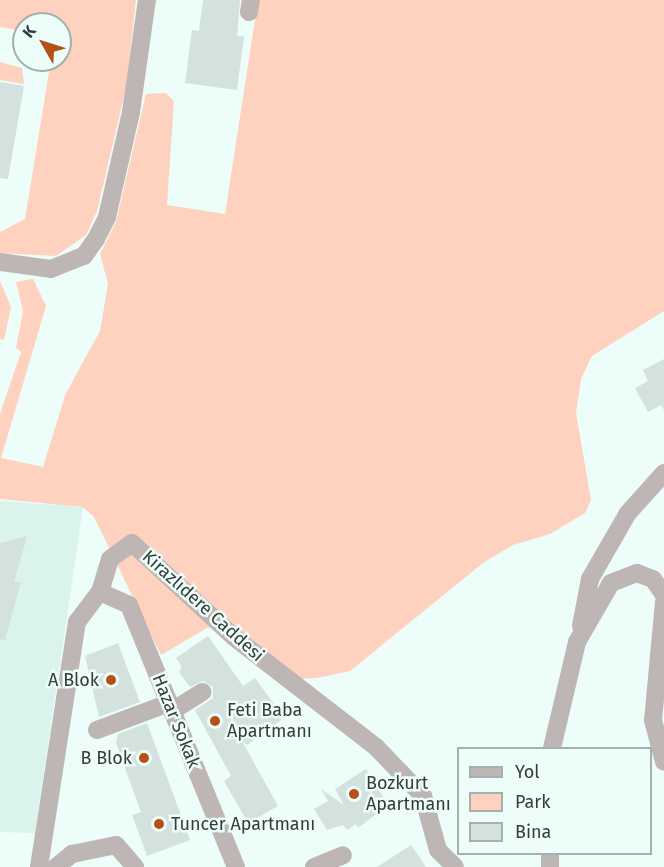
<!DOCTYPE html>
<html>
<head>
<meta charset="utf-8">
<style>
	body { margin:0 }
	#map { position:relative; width:664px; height:867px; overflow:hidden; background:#edfdf9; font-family:"Fira Sans",sans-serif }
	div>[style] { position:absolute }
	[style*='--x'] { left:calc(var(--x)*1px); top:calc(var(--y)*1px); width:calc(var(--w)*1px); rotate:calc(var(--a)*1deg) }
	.built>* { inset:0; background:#daf3ed }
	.green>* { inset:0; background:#fed2be }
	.building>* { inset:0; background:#d3e2de }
	.minor>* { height:18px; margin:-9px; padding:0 9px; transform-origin:9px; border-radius:9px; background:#bdb6b4 }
	.dots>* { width:16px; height:16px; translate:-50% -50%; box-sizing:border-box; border:3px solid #edfdf9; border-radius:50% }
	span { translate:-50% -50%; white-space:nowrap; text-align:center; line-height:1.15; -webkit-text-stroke:5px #edfdf9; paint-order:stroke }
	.street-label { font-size:18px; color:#363c3a }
	.poi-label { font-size:18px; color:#363c3a }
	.right { translate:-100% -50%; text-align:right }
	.left { translate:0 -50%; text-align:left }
	.legend { position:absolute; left:457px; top:747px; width:195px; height:108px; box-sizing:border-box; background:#edfdf9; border:2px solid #a4b0ad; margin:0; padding:8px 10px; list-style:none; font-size:18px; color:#363c3a }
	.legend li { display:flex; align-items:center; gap:12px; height:30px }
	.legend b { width:30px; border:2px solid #a4b0ad }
	.north { position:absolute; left:12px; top:12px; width:60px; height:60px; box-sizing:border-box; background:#edfdf9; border:2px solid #a4b0ad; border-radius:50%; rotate:309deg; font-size:16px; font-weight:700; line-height:24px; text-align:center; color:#363c3a }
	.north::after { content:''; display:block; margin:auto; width:21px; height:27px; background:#b45119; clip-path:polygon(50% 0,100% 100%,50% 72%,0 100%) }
</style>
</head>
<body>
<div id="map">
	<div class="built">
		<i style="clip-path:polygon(0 501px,83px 507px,35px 833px,0 832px)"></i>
	</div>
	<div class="green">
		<i style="clip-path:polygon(0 0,136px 0,126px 88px,97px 211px,86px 235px,56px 256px,0 253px,0 232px,25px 219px,51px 60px,60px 60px,60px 24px,24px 24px,24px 31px,0 27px)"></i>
		<i style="clip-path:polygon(258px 0,664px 0,664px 311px,592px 356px,581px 379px,576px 413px,591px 500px,585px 513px,550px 534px,513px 545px,483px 563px,350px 671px,317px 678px,297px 679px,224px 618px,161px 655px,94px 517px,83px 507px,0 499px,0 414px,21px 352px,16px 348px,23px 311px,16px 282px,33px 279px,46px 306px,1px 458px,43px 467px,66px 393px,100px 331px,108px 284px,100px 254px,116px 222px,146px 94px,166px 93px,174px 101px,167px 205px,225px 214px)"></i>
		<i style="clip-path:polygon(0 62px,22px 68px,24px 84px,0 80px)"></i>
		<i style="clip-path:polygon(0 281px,11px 307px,4px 340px,0 339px)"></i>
	</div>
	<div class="building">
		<i style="clip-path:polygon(203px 0,240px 0,237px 36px,244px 36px,237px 90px,185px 83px,192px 30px,199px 31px)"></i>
		<i style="clip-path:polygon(0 82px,24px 86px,8px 179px,0 178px)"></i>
		<i style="clip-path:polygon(664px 359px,664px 410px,661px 405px,648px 412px,635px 388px,648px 381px,643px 370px)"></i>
		<i style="clip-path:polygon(27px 536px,14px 582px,21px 582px,5px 640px,0 639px,0 543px)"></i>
		<i style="clip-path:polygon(208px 636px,243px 686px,255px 678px,284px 718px,247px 745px,242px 741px,278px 806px,248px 823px,224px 781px,231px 776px,195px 710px,213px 698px,213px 687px,203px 681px,190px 687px,179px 672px,182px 667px,176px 658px)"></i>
		<i style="clip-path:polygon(118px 643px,140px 702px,99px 717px,85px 656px)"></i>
		<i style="clip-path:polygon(147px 723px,190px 840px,147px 856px,132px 815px,141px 812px,116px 743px,118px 734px)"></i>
		<i style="clip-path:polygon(366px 769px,388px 805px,358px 828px,356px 824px,347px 830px,343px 825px,327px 830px,314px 809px,328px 801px,321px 789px,344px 805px,335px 789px)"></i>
		<i style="clip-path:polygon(411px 845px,426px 867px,377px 867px)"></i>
	</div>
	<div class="minor">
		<i style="--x:249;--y:12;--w:12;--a:-81"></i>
		<i style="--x:0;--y:262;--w:51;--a:7.8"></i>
		<i style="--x:51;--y:269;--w:35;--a:-22"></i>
		<i style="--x:84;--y:256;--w:21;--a:-55"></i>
		<i style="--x:96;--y:239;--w:25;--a:-63"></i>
		<i style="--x:107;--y:217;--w:108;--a:-77.1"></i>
		<i style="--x:131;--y:112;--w:113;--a:-81.9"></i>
		<i style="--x:100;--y:592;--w:32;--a:24"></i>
		<i style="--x:129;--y:605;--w:283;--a:67.8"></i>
		<i style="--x:664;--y:602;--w:119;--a:95.3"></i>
		<i style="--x:653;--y:720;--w:43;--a:75.3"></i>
		<i style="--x:581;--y:626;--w:48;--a:-79.2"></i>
		<i style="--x:590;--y:579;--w:76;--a:-60.1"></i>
		<i style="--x:628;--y:513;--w:54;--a:-48"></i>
		<i style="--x:172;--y:711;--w:36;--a:-32"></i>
		<i style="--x:97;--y:730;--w:77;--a:-20.6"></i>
		<i style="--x:552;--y:748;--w:109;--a:-76.7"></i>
		<i style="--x:577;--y:642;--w:68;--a:-60"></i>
		<i style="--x:611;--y:583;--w:28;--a:-21"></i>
		<i style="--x:637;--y:573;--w:17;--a:21"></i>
		<i style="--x:653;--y:579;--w:19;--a:55"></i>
		<i style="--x:39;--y:867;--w:248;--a:-81.2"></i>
		<i style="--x:77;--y:622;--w:38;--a:-53"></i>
		<i style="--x:100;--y:592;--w:34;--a:-73"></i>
		<i style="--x:110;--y:559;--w:27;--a:-36"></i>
		<i style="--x:132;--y:543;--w:140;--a:42.7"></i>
		<i style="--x:235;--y:638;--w:178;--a:37.7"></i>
		<i style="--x:376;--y:747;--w:68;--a:46.2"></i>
		<i style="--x:423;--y:796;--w:56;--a:74.5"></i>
		<i style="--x:438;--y:850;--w:24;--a:45"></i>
		<i style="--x:56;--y:867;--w:21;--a:-39"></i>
		<i style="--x:72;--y:854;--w:45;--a:-11.6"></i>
		<i style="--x:116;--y:845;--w:29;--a:49"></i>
		<i style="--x:314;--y:867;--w:31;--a:-22"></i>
		<i style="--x:550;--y:867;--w:13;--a:-90"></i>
	</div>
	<div class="dots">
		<i style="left:111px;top:680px;background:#b45119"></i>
		<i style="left:215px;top:721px;background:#b45119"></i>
		<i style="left:144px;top:758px;background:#b45119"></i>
		<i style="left:354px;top:794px;background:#b45119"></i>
		<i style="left:159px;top:824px;background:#b45119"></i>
	</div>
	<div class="street-label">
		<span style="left:203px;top:606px;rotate:42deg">Kirazlıdere Caddesi</span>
		<span style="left:176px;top:721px;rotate:68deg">Hazar Sokak</span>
	</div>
	<div class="poi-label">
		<span class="right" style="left:99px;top:680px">A Blok</span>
		<span class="left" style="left:227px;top:721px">Feti Baba<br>Apartmanı</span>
		<span class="right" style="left:132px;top:758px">B Blok</span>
		<span class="left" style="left:366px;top:794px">Bozkurt<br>Apartmanı</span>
		<span class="left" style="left:171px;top:824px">Tuncer Apartmanı</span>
	</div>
	<ul class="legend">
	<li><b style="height:8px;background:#bdb6b4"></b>Yol</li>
	<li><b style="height:16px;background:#fed2be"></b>Park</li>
	<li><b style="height:16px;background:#d3e2de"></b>Bina</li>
	</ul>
	<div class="north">K</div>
</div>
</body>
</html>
